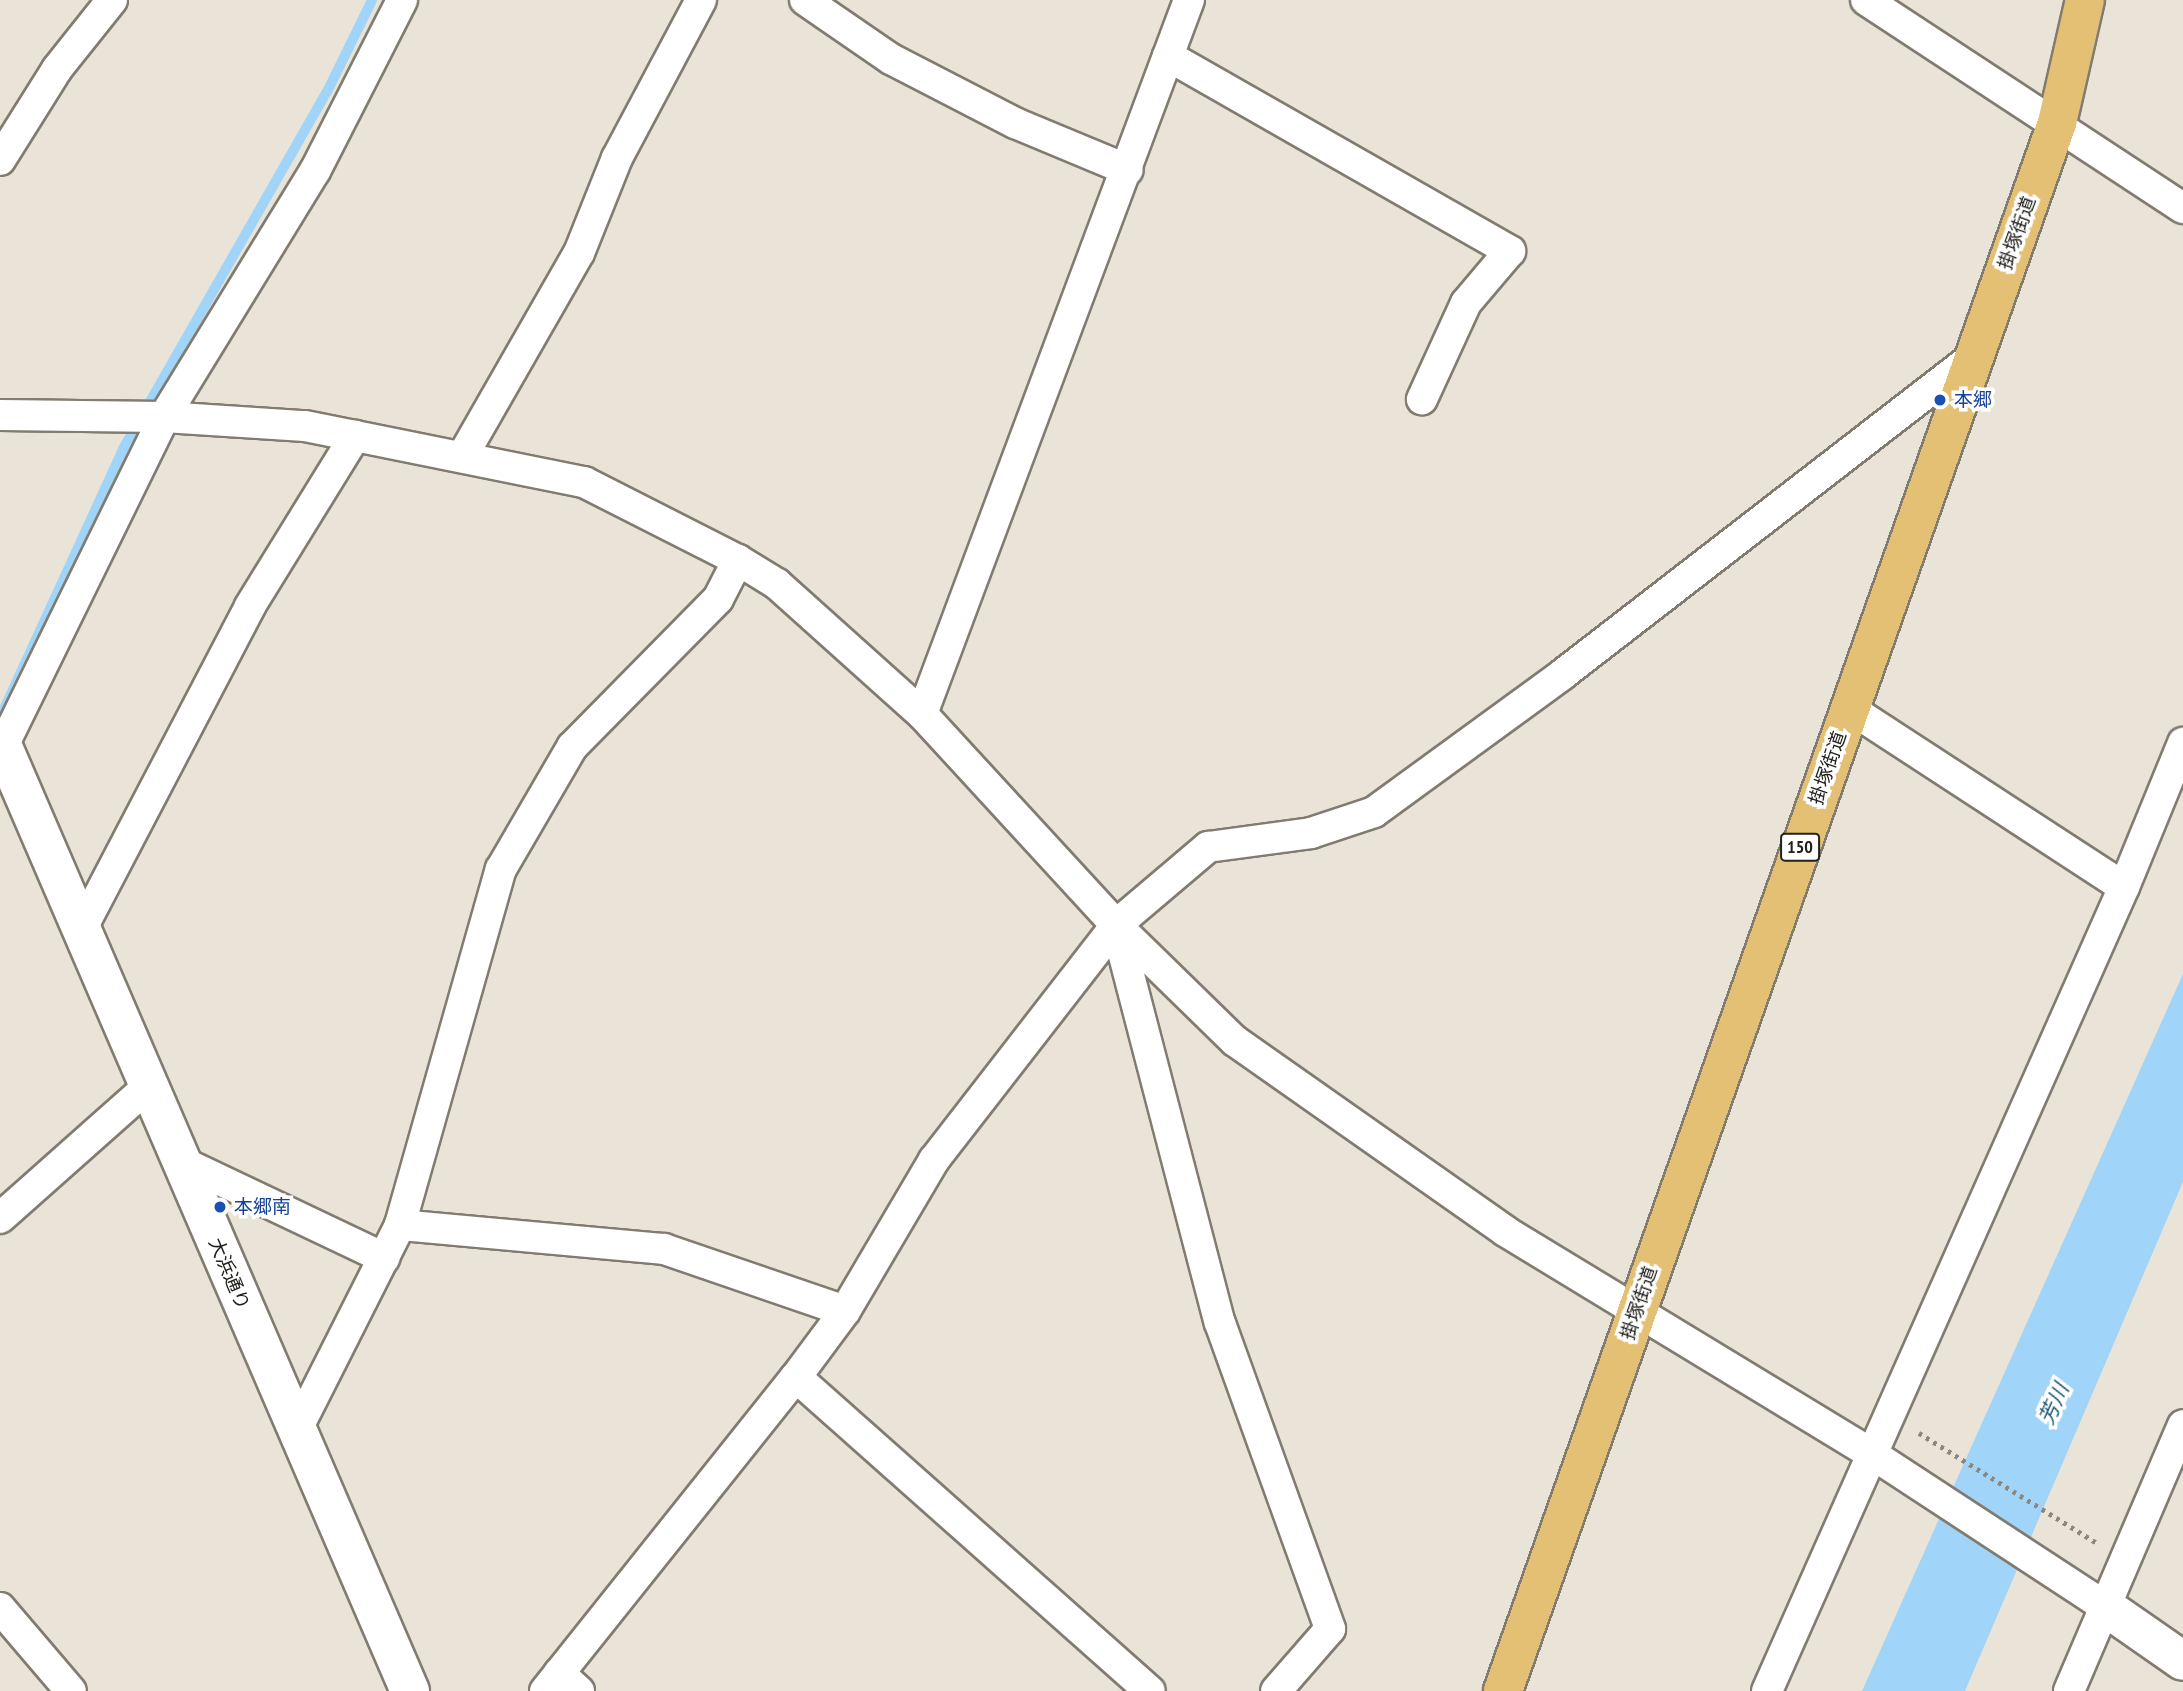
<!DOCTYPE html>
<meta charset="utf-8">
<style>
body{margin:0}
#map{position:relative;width:2183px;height:1691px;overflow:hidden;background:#eae4d8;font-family:"PT Sans Narrow","Noto Sans JP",sans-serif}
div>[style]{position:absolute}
.water>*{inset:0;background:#a0d5f9}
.stream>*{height:10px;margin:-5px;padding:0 5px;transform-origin:5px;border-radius:5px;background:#a0d5f9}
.path>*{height:4.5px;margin-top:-2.25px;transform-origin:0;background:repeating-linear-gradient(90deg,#8c887f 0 3.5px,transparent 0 8.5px)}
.roads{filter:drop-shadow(2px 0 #817b70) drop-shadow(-2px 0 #817b70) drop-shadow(0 2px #817b70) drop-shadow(0 -2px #817b70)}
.street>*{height:30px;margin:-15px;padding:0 15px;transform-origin:15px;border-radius:15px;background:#fff}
.secondary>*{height:38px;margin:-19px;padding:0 19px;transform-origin:19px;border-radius:19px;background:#fff}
.highway>*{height:38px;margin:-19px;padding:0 19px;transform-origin:19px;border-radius:19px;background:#e4c074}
.dots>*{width:19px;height:19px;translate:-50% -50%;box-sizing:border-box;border:4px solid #fff;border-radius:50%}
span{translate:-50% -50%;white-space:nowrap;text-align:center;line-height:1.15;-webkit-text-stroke:7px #fff;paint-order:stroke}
.shield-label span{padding:2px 5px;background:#fff;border:2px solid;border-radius:5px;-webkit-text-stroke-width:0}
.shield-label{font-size:18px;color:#22201b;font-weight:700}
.street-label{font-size:19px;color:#22201b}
.transit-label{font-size:19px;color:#164399}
.left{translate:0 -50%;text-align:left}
.water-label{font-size:21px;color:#175578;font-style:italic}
</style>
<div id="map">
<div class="water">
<i style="clip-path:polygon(2183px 974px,2183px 1182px,1965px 1691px,1862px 1691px)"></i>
</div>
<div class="stream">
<i style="left:0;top:718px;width:296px;rotate:-65.4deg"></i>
<i style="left:123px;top:449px;width:411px;rotate:-60.3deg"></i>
<i style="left:327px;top:92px;width:102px;rotate:-63.9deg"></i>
</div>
<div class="path">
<i style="left:1919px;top:1433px;width:209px;rotate:31.7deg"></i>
</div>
<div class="roads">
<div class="street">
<i style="left:805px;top:0;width:104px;rotate:34.5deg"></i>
<i style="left:891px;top:59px;width:140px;rotate:27.3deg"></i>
<i style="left:1015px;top:123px;width:122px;rotate:22.6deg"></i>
<i style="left:1866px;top:0;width:379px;rotate:33.3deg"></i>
<i style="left:1168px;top:56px;width:394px;rotate:29.7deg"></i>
<i style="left:1510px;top:251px;width:68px;rotate:130.2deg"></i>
<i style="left:1466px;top:303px;width:106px;rotate:114.6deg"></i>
<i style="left:0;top:160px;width:107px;rotate:-57.9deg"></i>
<i style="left:57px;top:69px;width:88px;rotate:-51.4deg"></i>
<i style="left:0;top:415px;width:164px;rotate:0.7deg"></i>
<i style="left:164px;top:417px;width:141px;rotate:3.7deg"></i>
<i style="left:305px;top:426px;width:51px;rotate:11.3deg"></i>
<i style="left:355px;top:436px;width:234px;rotate:11.4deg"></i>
<i style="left:584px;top:482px;width:173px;rotate:26.9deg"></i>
<i style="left:738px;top:560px;width:46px;rotate:31.6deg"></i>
<i style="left:777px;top:584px;width:195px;rotate:41.9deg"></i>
<i style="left:922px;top:714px;width:287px;rotate:47.4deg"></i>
<i style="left:1116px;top:925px;width:166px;rotate:44.3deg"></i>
<i style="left:1235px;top:1041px;width:330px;rotate:35.1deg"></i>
<i style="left:1505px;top:1231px;width:429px;rotate:31.3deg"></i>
<i style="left:1872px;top:1454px;width:277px;rotate:33.2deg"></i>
<i style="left:462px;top:457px;width:235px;rotate:-60.2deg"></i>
<i style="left:579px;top:253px;width:102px;rotate:-68.2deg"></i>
<i style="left:617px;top:158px;width:179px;rotate:-62deg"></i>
<i style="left:1849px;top:708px;width:328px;rotate:33.1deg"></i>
<i style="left:922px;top:714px;width:762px;rotate:-69.5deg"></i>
<i style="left:3px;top:746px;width:366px;rotate:-63.9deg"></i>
<i style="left:164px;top:417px;width:289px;rotate:-58.5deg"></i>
<i style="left:315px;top:171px;width:192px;rotate:-63deg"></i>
<i style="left:1116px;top:925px;width:411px;rotate:75.4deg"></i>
<i style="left:1220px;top:1323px;width:325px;rotate:70.2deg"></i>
<i style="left:1330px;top:1629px;width:82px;rotate:131.1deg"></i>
<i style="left:82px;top:928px;width:363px;rotate:-62.4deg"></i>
<i style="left:250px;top:606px;width:200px;rotate:-58.3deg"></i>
<i style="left:182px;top:1162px;width:224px;rotate:25.4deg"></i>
<i style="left:0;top:1218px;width:200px;rotate:-41.6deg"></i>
<i style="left:400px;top:1225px;width:265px;rotate:5.2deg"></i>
<i style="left:664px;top:1249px;width:191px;rotate:18.9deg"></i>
<i style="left:796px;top:1377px;width:473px;rotate:41.6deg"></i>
<i style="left:296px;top:1431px;width:231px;rotate:-63.2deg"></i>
<i style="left:400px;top:1225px;width:370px;rotate:-74.2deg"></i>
<i style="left:501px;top:869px;width:141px;rotate:-59.8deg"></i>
<i style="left:572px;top:747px;width:208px;rotate:-45.4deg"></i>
<i style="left:718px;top:599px;width:44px;rotate:-62.9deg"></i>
<i style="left:0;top:1608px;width:109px;rotate:49.5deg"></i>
<i style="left:559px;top:1673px;width:27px;rotate:42deg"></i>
<i style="left:545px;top:1691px;width:402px;rotate:-51.4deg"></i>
<i style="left:796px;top:1377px;width:82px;rotate:-53.4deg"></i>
<i style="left:845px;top:1311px;width:175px;rotate:-59.5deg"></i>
<i style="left:934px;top:1160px;width:297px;rotate:-52.2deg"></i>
<i style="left:1116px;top:925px;width:121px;rotate:-40.3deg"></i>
<i style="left:1208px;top:847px;width:104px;rotate:-7.7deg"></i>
<i style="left:1311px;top:833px;width:66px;rotate:-18.4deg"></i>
<i style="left:1374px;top:812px;width:234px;rotate:-36.1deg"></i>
<i style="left:1563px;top:674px;width:518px;rotate:-37.71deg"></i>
<i style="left:1767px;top:1691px;width:880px;rotate:-66.06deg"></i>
<i style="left:2124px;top:887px;width:156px;rotate:-67.7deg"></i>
<i style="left:2069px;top:1691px;width:289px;rotate:-66.8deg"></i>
</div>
<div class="secondary">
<i style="left:0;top:740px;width:1036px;rotate:66.68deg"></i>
<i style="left:2104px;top:1606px;width:96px;rotate:34.8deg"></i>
</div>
<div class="highway">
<i style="left:1503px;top:1691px;width:1663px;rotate:-70.54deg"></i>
<i style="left:2057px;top:123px;width:126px;rotate:-77.2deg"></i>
</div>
</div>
<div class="dots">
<i style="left:1940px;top:400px;background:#1a4fb4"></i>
<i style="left:220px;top:1207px;background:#1a4fb4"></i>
</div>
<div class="shield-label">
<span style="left:1800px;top:847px">150</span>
</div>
<div class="street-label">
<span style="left:2017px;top:233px;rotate:-70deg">掛塚街道</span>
<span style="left:1828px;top:768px;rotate:-71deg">掛塚街道</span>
<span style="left:229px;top:1274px;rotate:67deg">大浜通り</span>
<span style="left:1639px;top:1303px;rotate:-71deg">掛塚街道</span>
</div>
<div class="transit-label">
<span class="left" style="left:1954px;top:400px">本郷</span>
<span class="left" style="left:234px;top:1207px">本郷南</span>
</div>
<div class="water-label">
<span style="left:2054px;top:1404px;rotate:-66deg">芳川</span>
</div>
</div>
